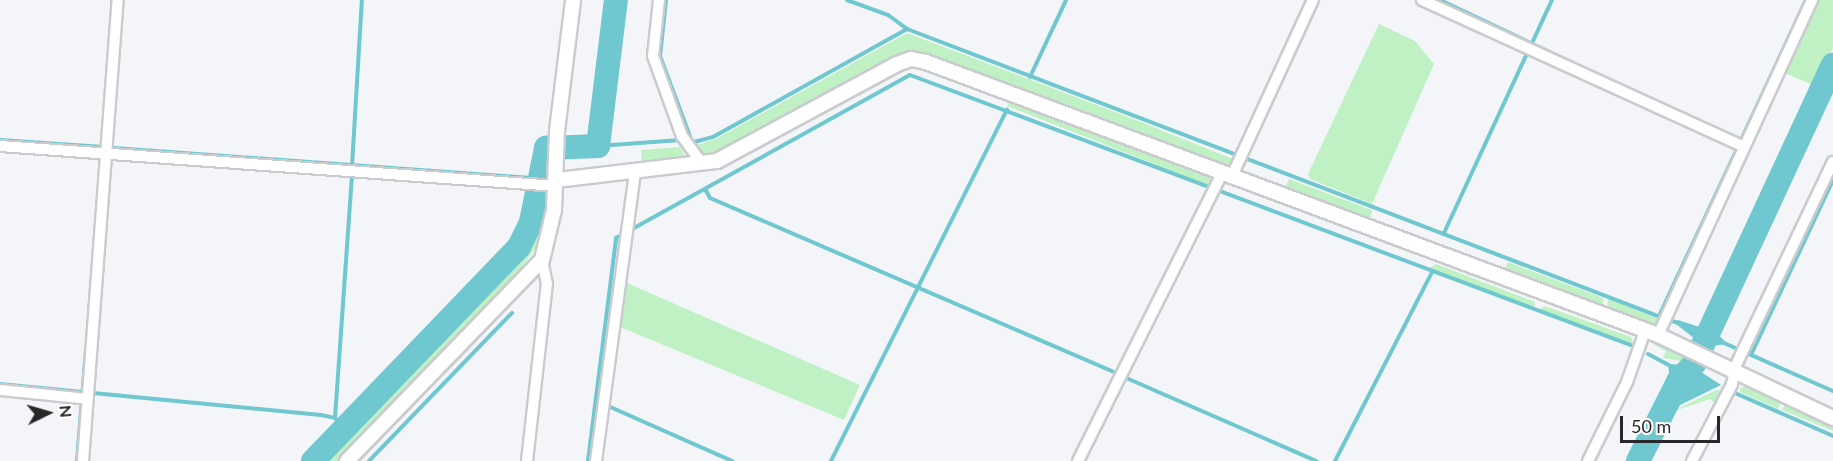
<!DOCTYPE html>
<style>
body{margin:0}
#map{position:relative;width:1833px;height:461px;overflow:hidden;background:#f4f5f8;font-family:Lato,sans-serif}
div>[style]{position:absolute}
.green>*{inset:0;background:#c0f1c5}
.water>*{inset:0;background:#6fc7cf}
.stream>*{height:4px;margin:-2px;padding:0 2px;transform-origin:2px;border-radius:2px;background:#6fc7cf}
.river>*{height:24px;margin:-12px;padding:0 12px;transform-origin:12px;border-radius:12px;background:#6fc7cf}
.roads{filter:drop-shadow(2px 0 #cacbce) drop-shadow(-2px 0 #cacbce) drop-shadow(0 2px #cacbce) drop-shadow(0 -2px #cacbce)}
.minor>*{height:10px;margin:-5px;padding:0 5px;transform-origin:5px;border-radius:5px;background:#fff}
.tertiary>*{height:14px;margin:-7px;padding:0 7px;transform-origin:7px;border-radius:7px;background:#fff}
span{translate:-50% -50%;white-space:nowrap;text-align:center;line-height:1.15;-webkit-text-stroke:4.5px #fff;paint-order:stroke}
.north{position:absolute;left:18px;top:383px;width:60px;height:60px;-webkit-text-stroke:4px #fff;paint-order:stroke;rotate:85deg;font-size:16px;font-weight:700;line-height:24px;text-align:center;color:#282829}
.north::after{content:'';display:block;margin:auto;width:21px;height:27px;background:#282829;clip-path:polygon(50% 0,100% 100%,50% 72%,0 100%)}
.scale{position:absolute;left:1620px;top:416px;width:100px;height:27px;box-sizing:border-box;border:3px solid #282829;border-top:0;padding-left:8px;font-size:18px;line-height:21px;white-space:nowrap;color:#282829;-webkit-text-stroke:4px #fff;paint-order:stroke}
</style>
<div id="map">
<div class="green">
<i style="clip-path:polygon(1817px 0,1833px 0,1833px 48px,1815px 86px,1782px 72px)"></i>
<i style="clip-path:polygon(1379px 24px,1415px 41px,1434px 64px,1372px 204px,1310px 179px,1308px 174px)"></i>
<i style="clip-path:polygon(907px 33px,1131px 118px,1233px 159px,1226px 168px,910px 51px,721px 153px,703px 157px,694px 146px,716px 139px)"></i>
<i style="clip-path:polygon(1011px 100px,1208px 176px,1213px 182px,1210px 186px,1007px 106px)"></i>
<i style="clip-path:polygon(680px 147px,686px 158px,642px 162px,641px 150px)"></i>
<i style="clip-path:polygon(1289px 179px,1372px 210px,1370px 221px,1284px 191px)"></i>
<i style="clip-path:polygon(543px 190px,548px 194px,537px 246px,507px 287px,338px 461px,321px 461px,517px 258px,533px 229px)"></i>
<i style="clip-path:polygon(1508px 262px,1603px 298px,1603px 307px,1600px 309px,1503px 273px)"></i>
<i style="clip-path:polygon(1436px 264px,1535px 302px,1534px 309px,1430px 268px)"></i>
<i style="clip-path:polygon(627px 283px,860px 385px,844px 420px,620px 327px)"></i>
<i style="clip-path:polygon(1608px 299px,1660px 319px,1657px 325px,1655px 328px,1607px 309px)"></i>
<i style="clip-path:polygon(1545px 306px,1631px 337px,1633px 344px,1539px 310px)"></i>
<i style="clip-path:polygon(1656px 342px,1688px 357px,1686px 362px,1663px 358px,1666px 351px,1653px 344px)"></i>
<i style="clip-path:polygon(1748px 386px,1781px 402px,1778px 409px,1740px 392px,1740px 388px)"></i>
<i style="clip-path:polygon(1716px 390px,1723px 390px,1716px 404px,1710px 399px,1671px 412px)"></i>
<i style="clip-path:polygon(1785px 404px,1833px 426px,1833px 431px,1782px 410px)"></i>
</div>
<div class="water">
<i style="clip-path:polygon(1678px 320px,1715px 332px,1728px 344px,1710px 346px,1698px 370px,1721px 385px,1668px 411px,1659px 407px,1670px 381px,1668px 364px,1687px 365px,1695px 339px,1676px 324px)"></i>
</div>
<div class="stream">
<i style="left:666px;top:0;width:56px;rotate:96.1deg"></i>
<i style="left:660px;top:56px;width:89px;rotate:69.5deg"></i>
<i style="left:847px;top:0;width:44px;rotate:20.1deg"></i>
<i style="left:888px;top:15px;width:24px;rotate:36deg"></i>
<i style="left:1440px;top:0;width:158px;rotate:25.4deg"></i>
<i style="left:1532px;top:43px;width:47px;rotate:-65.1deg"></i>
<i style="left:1030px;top:77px;width:85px;rotate:-64.9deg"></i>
<i style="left:0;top:140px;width:104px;rotate:3.9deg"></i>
<i style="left:688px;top:140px;width:6px;rotate:18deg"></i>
<i style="left:694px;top:142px;width:20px;rotate:-15deg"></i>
<i style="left:713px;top:137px;width:222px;rotate:-29.1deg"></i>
<i style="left:907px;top:29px;width:807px;rotate:20.91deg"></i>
<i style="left:1741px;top:140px;width:154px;rotate:-65.1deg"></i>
<i style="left:598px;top:146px;width:83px;rotate:-4.1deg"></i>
<i style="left:114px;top:148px;width:429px;rotate:4.1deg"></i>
<i style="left:1236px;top:155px;width:170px;rotate:-65.4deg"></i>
<i style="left:352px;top:166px;width:166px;rotate:-86.6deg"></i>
<i style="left:705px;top:189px;width:10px;rotate:61deg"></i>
<i style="left:710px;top:198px;width:443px;rotate:23.3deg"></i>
<i style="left:1444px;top:233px;width:198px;rotate:-65.2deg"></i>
<i style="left:1659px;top:316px;width:184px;rotate:-65deg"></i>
<i style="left:1669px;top:320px;width:13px;rotate:18deg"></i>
<i style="left:1724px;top:343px;width:119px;rotate:23.8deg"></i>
<i style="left:1648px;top:354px;width:26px;rotate:28deg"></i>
<i style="left:1751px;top:355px;width:193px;rotate:-64.9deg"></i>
<i style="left:1124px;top:377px;width:210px;rotate:23.6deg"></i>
<i style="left:0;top:384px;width:83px;rotate:5.5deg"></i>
<i style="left:93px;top:393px;width:229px;rotate:5.5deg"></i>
<i style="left:321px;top:415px;width:14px;rotate:12deg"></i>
<i style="left:335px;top:418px;width:15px;rotate:48deg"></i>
<i style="left:1735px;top:393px;width:107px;rotate:23.7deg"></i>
<i style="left:608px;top:406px;width:136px;rotate:23.9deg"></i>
<i style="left:335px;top:418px;width:246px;rotate:-86deg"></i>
<i style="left:77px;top:461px;width:113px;rotate:-85.4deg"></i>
<i style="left:369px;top:461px;width:206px;rotate:-46deg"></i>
<i style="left:588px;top:461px;width:225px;rotate:-82.8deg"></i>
<i style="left:616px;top:238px;width:336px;rotate:-29deg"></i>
<i style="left:910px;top:75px;width:772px;rotate:20.55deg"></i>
<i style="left:831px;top:461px;width:393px;rotate:-63.4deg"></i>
<i style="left:1335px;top:461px;width:212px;rotate:-62.8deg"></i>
</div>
<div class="river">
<i style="left:313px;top:461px;width:297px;rotate:-46.1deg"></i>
<i style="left:519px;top:247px;width:28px;rotate:-64deg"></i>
<i style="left:531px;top:222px;width:76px;rotate:-78.5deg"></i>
<i style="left:546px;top:148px;width:52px;rotate:-2.2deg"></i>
<i style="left:598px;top:146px;width:147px;rotate:-83deg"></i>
<i style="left:1638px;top:461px;width:91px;rotate:-63.2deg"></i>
<i style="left:1679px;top:380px;width:22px;rotate:-47deg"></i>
<i style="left:1694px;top:364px;width:330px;rotate:-65.1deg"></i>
</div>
<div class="roads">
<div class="minor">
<i style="left:659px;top:0;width:56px;rotate:96.1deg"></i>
<i style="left:653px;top:56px;width:85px;rotate:70.1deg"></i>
<i style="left:682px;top:136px;width:34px;rotate:54deg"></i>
<i style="left:1422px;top:0;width:353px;rotate:24.5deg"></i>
<i style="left:0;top:146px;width:557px;rotate:4.11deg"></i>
<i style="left:1231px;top:178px;width:196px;rotate:-65.3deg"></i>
<i style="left:1658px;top:335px;width:369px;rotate:-65.3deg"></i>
<i style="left:0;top:390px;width:88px;rotate:5.8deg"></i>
<i style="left:83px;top:461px;width:462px;rotate:-85.7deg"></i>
<i style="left:527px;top:461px;width:178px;rotate:-83.6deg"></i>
<i style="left:547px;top:284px;width:25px;rotate:-102deg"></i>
<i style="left:596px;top:461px;width:292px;rotate:-82.3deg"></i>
<i style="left:1078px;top:461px;width:321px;rotate:-63.4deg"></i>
<i style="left:1588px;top:461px;width:88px;rotate:-63.7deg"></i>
<i style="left:1627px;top:382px;width:54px;rotate:-70.6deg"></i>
<i style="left:1692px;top:461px;width:87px;rotate:-62.5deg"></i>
<i style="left:1732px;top:384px;width:19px;rotate:-78deg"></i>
<i style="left:1736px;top:365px;width:225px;rotate:-64.5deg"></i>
</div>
<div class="tertiary">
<i style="left:557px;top:180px;width:161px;rotate:-6.8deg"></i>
<i style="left:717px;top:161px;width:204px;rotate:-28.3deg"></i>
<i style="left:897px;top:64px;width:15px;rotate:-20deg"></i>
<i style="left:911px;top:59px;width:15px;rotate:11deg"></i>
<i style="left:926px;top:62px;width:781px;rotate:20.45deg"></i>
<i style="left:1658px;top:335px;width:194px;rotate:25.4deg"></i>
<i style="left:347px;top:461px;width:280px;rotate:-45.9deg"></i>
<i style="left:542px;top:260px;width:51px;rotate:-76.5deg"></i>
<i style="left:554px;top:210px;width:79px;rotate:-87.8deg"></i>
<i style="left:557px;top:131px;width:132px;rotate:-83deg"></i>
</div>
</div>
<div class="north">N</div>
<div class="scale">50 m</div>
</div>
